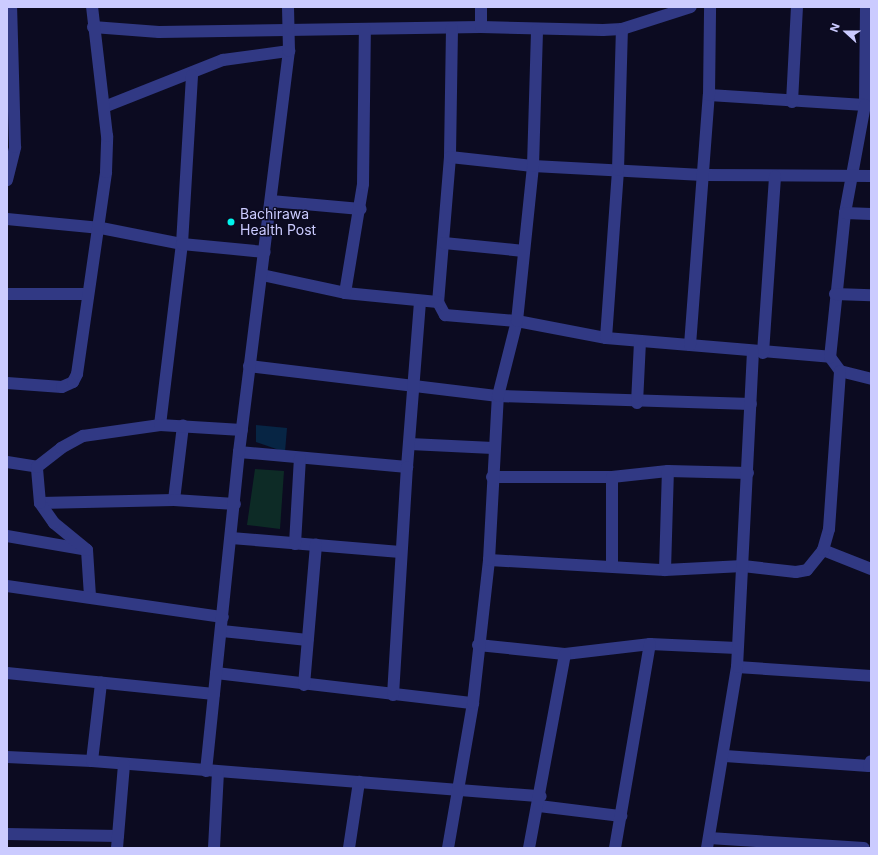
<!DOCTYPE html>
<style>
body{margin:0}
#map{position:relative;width:878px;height:855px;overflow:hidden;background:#0c0b21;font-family:Inter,sans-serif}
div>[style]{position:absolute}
.green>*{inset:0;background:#0d2b26}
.water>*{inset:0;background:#072544}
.street>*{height:12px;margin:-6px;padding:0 6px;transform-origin:6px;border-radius:6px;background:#313984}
.dots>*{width:11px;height:11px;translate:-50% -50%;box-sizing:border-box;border:2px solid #0c0b21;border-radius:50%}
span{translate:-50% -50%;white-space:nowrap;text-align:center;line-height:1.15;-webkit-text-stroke:3px #0c0b21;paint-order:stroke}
.poi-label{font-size:14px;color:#cbcbff}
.left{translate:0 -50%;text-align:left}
.frame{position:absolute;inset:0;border:8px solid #cbcbff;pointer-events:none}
.north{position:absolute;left:826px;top:12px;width:40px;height:40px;-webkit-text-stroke:3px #0c0b21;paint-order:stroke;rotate:291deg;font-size:11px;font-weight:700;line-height:16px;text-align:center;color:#cbcbff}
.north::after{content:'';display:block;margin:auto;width:14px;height:18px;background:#cbcbff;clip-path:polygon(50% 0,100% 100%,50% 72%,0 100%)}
</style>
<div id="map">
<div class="green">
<i style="clip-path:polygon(255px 469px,284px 471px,280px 529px,247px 525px)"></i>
</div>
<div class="water">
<i style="clip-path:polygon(256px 425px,287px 428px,285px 452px,256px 442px)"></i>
</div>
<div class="street">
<i style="left:866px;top:7px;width:98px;rotate:90.6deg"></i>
<i style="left:865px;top:105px;width:6px"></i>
<i style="left:93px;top:27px;width:66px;rotate:4.3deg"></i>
<i style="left:159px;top:32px;width:322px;rotate:-0.9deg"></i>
<i style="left:481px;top:27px;width:122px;rotate:1.4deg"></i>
<i style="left:603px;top:30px;width:19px;rotate:-3deg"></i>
<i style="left:622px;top:29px;width:72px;rotate:-17.7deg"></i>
<i style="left:481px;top:27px;width:20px;rotate:-90deg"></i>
<i style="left:452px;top:28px;width:129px;rotate:90.9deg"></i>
<i style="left:450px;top:157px;width:145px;rotate:94.7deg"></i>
<i style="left:438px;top:302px;width:15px;rotate:62deg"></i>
<i style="left:445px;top:315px;width:72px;rotate:4.8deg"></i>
<i style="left:517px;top:321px;width:91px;rotate:10.8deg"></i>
<i style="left:606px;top:338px;width:225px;rotate:4.8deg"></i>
<i style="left:830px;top:357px;width:17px;rotate:54deg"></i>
<i style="left:840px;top:371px;width:32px;rotate:14deg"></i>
<i style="left:709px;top:95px;width:156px;rotate:3.7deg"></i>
<i style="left:865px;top:105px;width:110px;rotate:100.5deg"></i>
<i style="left:845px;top:213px;width:145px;rotate:95.9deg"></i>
<i style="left:792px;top:102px;width:95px;rotate:-87deg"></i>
<i style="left:104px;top:107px;width:128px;rotate:-21.6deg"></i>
<i style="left:223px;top:60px;width:67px;rotate:-7.8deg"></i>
<i style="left:450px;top:157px;width:83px;rotate:6.2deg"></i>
<i style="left:533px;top:166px;width:170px;rotate:3deg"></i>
<i style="left:703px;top:175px;width:168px;rotate:0.3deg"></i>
<i style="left:7px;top:180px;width:34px;rotate:-76deg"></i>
<i style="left:15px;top:147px;width:140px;rotate:-91.6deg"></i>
<i style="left:271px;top:201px;width:90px;rotate:5.1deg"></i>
<i style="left:845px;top:213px;width:26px;rotate:2deg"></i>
<i style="left:7px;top:219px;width:94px;rotate:5.5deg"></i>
<i style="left:101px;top:228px;width:83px;rotate:11.2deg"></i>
<i style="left:182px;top:244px;width:169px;rotate:-86.6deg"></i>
<i style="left:444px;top:243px;width:80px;rotate:5.7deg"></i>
<i style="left:262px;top:275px;width:85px;rotate:12.2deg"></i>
<i style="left:345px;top:293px;width:93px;rotate:5.5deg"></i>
<i style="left:345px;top:293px;width:110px;rotate:-80.6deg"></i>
<i style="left:363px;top:184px;width:155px;rotate:-89.3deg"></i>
<i style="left:7px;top:294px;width:80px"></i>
<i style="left:835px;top:294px;width:36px;rotate:2deg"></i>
<i style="left:606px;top:338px;width:168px;rotate:-85.9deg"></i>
<i style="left:618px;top:170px;width:141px;rotate:-88.4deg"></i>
<i style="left:690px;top:345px;width:251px;rotate:-85.7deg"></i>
<i style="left:709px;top:95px;width:88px;rotate:-89.3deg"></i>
<i style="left:763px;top:353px;width:177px;rotate:-86.1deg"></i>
<i style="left:249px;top:366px;width:251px;rotate:6.9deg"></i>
<i style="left:498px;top:396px;width:253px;rotate:1.8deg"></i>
<i style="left:7px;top:383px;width:55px;rotate:4.2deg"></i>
<i style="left:62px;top:387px;width:12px;rotate:-24deg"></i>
<i style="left:73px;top:382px;width:9px;rotate:-63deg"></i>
<i style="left:77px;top:374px;width:204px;rotate:-81.8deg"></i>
<i style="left:106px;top:172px;width:36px;rotate:-88deg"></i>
<i style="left:107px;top:136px;width:130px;rotate:-96.6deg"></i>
<i style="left:637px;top:403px;width:62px;rotate:-87.2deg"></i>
<i style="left:160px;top:425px;width:182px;rotate:-83.1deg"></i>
<i style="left:182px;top:244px;width:83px;rotate:5.5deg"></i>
<i style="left:410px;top:444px;width:83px;rotate:2.8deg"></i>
<i style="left:239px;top:452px;width:169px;rotate:5.1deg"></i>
<i style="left:407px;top:467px;width:166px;rotate:-85.5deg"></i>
<i style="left:7px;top:462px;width:30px;rotate:9deg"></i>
<i style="left:492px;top:477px;width:120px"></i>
<i style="left:612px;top:477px;width:56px;rotate:-6.1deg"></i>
<i style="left:668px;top:471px;width:80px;rotate:1.4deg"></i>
<i style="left:174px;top:500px;width:75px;rotate:-83.1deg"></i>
<i style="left:40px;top:503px;width:134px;rotate:-1.3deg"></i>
<i style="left:174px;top:500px;width:61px;rotate:3.8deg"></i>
<i style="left:7px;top:536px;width:81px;rotate:9.9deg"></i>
<i style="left:87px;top:550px;width:46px;rotate:86.3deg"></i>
<i style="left:231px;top:538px;width:170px;rotate:4.7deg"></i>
<i style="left:295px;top:544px;width:86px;rotate:-86.7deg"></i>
<i style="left:87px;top:550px;width:43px;rotate:-140.7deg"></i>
<i style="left:54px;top:523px;width:24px;rotate:-125deg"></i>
<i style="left:40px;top:503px;width:36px;rotate:-95deg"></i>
<i style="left:37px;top:467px;width:31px;rotate:-38deg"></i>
<i style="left:61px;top:448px;width:25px;rotate:-29deg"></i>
<i style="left:83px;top:436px;width:78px;rotate:-8.1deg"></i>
<i style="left:160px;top:425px;width:82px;rotate:3.5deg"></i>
<i style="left:823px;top:550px;width:52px;rotate:21.6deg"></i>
<i style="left:489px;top:560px;width:176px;rotate:3.3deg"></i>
<i style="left:665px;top:570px;width:78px;rotate:-2.9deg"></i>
<i style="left:743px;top:566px;width:53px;rotate:6.5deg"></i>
<i style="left:796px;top:572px;width:11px;rotate:-10deg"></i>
<i style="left:807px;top:570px;width:26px;rotate:-51deg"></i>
<i style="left:823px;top:550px;width:22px;rotate:-74deg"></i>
<i style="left:829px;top:529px;width:158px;rotate:-86deg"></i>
<i style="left:612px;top:566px;width:89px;rotate:-90deg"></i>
<i style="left:665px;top:570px;width:99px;rotate:-88.3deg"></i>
<i style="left:7px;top:586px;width:218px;rotate:8.2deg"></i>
<i style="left:222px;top:631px;width:86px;rotate:6deg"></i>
<i style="left:478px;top:645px;width:87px;rotate:5.9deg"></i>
<i style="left:565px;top:654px;width:86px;rotate:-6.7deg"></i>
<i style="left:650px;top:644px;width:87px;rotate:2.6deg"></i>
<i style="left:737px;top:667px;width:134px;rotate:3.8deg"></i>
<i style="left:7px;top:673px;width:208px;rotate:5.8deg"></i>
<i style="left:216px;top:673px;width:259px;rotate:6.7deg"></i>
<i style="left:304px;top:685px;width:141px;rotate:-85.1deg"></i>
<i style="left:393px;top:695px;width:228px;rotate:-86.5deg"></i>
<i style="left:725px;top:756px;width:144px;rotate:4deg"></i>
<i style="left:869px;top:766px;width:5px;rotate:-68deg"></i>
<i style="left:7px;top:757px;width:85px;rotate:2.7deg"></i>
<i style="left:92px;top:761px;width:450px;rotate:4.5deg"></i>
<i style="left:92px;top:761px;width:79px;rotate:-83.4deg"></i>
<i style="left:206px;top:771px;width:321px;rotate:-84.1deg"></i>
<i style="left:239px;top:452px;width:404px;rotate:-82.9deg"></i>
<i style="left:289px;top:51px;width:44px;rotate:-91.3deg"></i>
<i style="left:539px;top:806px;width:83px;rotate:7deg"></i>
<i style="left:7px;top:834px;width:111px;rotate:1deg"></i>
<i style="left:709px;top:838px;width:155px;rotate:3.7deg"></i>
<i style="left:117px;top:848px;width:84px;rotate:-85.2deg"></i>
<i style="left:214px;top:848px;width:76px;rotate:-87deg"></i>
<i style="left:349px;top:848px;width:67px;rotate:-81.4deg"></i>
<i style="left:448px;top:848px;width:147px;rotate:-80.2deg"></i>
<i style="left:473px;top:703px;width:144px;rotate:-83.6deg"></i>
<i style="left:489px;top:560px;width:164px;rotate:-86.9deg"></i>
<i style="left:498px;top:396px;width:77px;rotate:-75.8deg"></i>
<i style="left:517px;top:321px;width:156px;rotate:-84.1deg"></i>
<i style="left:533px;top:166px;width:136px;rotate:-88.3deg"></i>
<i style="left:529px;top:848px;width:197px;rotate:-79.5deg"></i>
<i style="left:615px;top:848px;width:207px;rotate:-80.3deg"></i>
<i style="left:707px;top:848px;width:183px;rotate:-80.6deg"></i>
<i style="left:737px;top:667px;width:316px;rotate:-87.1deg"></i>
</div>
<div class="dots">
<i style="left:231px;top:222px;background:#00f6ee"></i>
</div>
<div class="poi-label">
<span class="left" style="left:240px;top:222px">Bachirawa<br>Health Post</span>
</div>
<div class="frame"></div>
<div class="north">N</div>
</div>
